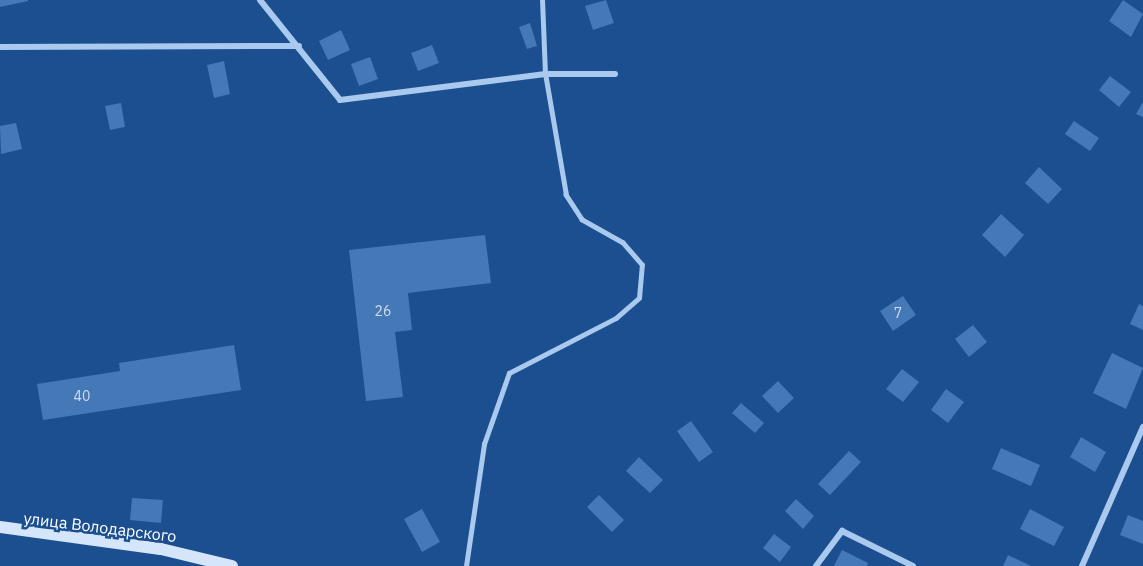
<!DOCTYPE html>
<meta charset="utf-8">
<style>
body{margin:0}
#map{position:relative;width:1143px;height:566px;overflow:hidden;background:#1b4f8f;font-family:"IBM Plex Sans",sans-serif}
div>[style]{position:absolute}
.building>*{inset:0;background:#4478b7}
.lane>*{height:4.5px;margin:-2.25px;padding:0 2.25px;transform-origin:2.25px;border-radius:2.25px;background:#a9c9ee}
.street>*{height:6px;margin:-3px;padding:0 3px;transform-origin:3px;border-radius:3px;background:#a9c9ee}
.secondary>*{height:12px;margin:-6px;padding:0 6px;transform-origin:6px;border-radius:6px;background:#d6e6fa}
span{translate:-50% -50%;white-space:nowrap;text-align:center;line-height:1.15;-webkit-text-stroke:5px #1b4f8f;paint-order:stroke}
.number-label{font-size:14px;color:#d0dded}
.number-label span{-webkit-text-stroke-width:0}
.street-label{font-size:16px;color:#fff}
</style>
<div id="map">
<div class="building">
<i style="clip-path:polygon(0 0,28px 0,28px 1px,0 7px)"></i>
<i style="clip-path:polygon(606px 0,614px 23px,593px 30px,585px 6px)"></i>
<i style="clip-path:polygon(1123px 0,1143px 14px,1131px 37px,1109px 21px)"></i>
<i style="clip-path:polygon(530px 23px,537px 46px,527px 49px,519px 27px)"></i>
<i style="clip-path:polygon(341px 30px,350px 50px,328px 60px,319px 41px)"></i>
<i style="clip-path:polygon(432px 45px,439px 63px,418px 71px,411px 53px)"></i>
<i style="clip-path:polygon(370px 57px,378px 79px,359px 86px,351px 64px)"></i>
<i style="clip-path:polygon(224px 61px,230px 94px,214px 98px,207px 65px)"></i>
<i style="clip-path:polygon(1110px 76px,1131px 92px,1119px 107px,1099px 90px)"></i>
<i style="clip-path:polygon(1143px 102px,1143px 117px,1136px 114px)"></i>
<i style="clip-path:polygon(121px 103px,125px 127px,110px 130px,105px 106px)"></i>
<i style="clip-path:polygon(1074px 121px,1099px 138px,1090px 151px,1065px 134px)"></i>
<i style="clip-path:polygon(16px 123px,22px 149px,1px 154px,0 126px)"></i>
<i style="clip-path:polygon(1039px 167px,1062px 189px,1048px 204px,1025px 183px)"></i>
<i style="clip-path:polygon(1001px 214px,1024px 235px,1005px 257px,982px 235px)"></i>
<i style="clip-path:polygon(485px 235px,491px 283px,408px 293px,412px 330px,395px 332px,403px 397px,366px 401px,349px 250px)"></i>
<i style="clip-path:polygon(903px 296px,916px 315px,893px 331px,880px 311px)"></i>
<i style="clip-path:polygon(1139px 304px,1143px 306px,1143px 330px,1130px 324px)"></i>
<i style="clip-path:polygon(973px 325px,987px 342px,969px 357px,955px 339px)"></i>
<i style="clip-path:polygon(234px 345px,241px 390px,43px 420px,37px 384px,120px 371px,119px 363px)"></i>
<i style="clip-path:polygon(1112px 353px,1143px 368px,1126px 409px,1093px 393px)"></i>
<i style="clip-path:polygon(902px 369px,919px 382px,903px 402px,886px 389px)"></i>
<i style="clip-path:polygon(778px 381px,794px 398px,778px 413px,762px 396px)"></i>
<i style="clip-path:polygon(946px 389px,964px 402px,948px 423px,931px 410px)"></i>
<i style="clip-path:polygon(741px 403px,764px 423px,755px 433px,732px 413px)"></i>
<i style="clip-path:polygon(691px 421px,713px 452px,699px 462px,677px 431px)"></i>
<i style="clip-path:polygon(1081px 437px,1106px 452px,1095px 472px,1070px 457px)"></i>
<i style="clip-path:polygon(1001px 448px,1040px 465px,1031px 486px,992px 469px)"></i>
<i style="clip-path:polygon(849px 451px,861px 462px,830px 495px,818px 484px)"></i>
<i style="clip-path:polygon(639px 457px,663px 480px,650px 493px,626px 471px)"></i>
<i style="clip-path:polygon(599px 495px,624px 520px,612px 532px,587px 507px)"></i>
<i style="clip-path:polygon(132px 498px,163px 500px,161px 523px,130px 520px)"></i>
<i style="clip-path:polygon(796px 499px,814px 516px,803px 529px,785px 511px)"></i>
<i style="clip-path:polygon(422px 509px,440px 542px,422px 552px,404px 519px)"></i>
<i style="clip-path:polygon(1030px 509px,1064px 527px,1054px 546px,1020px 529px)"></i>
<i style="clip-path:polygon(1128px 515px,1143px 521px,1143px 544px,1120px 535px)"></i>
<i style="clip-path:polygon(774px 534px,791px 547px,780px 562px,763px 548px)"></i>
<i style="clip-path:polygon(842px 550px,868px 563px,867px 566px,834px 566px)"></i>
<i style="clip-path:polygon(1008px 555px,1031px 566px,1003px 566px)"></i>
</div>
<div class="lane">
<i style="left:466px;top:566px;width:123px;rotate:-81.6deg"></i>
<i style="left:484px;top:444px;width:75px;rotate:-70.6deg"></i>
<i style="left:509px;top:373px;width:120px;rotate:-27.2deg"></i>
<i style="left:616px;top:318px;width:30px;rotate:-41deg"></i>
<i style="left:639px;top:298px;width:33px;rotate:-85deg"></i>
<i style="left:642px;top:265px;width:29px;rotate:-131deg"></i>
<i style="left:623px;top:243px;width:47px;rotate:-150.7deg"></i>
<i style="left:582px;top:220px;width:30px;rotate:-123deg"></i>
<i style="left:566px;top:195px;width:123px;rotate:-99.8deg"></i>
<i style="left:545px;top:74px;width:74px;rotate:-92.3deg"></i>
</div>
<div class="street">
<i style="left:260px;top:0;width:128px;rotate:51.3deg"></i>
<i style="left:340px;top:100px;width:207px;rotate:-7.2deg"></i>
<i style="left:545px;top:74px;width:70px"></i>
<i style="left:0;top:47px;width:299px;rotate:-0.2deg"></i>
<i style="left:816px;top:566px;width:44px;rotate:-53.4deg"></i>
<i style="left:842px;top:531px;width:79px;rotate:26.2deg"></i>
<i style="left:1082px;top:566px;width:152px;rotate:-66.3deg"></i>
</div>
<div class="secondary">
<i style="left:0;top:527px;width:162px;rotate:7.8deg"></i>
<i style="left:161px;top:549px;width:73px;rotate:13.5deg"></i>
</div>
<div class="number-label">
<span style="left:383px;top:311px">26</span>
<span style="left:898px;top:313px">7</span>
<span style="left:82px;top:396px">40</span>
</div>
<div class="street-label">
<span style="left:100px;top:527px;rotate:7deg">улица Володарского</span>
</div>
</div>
